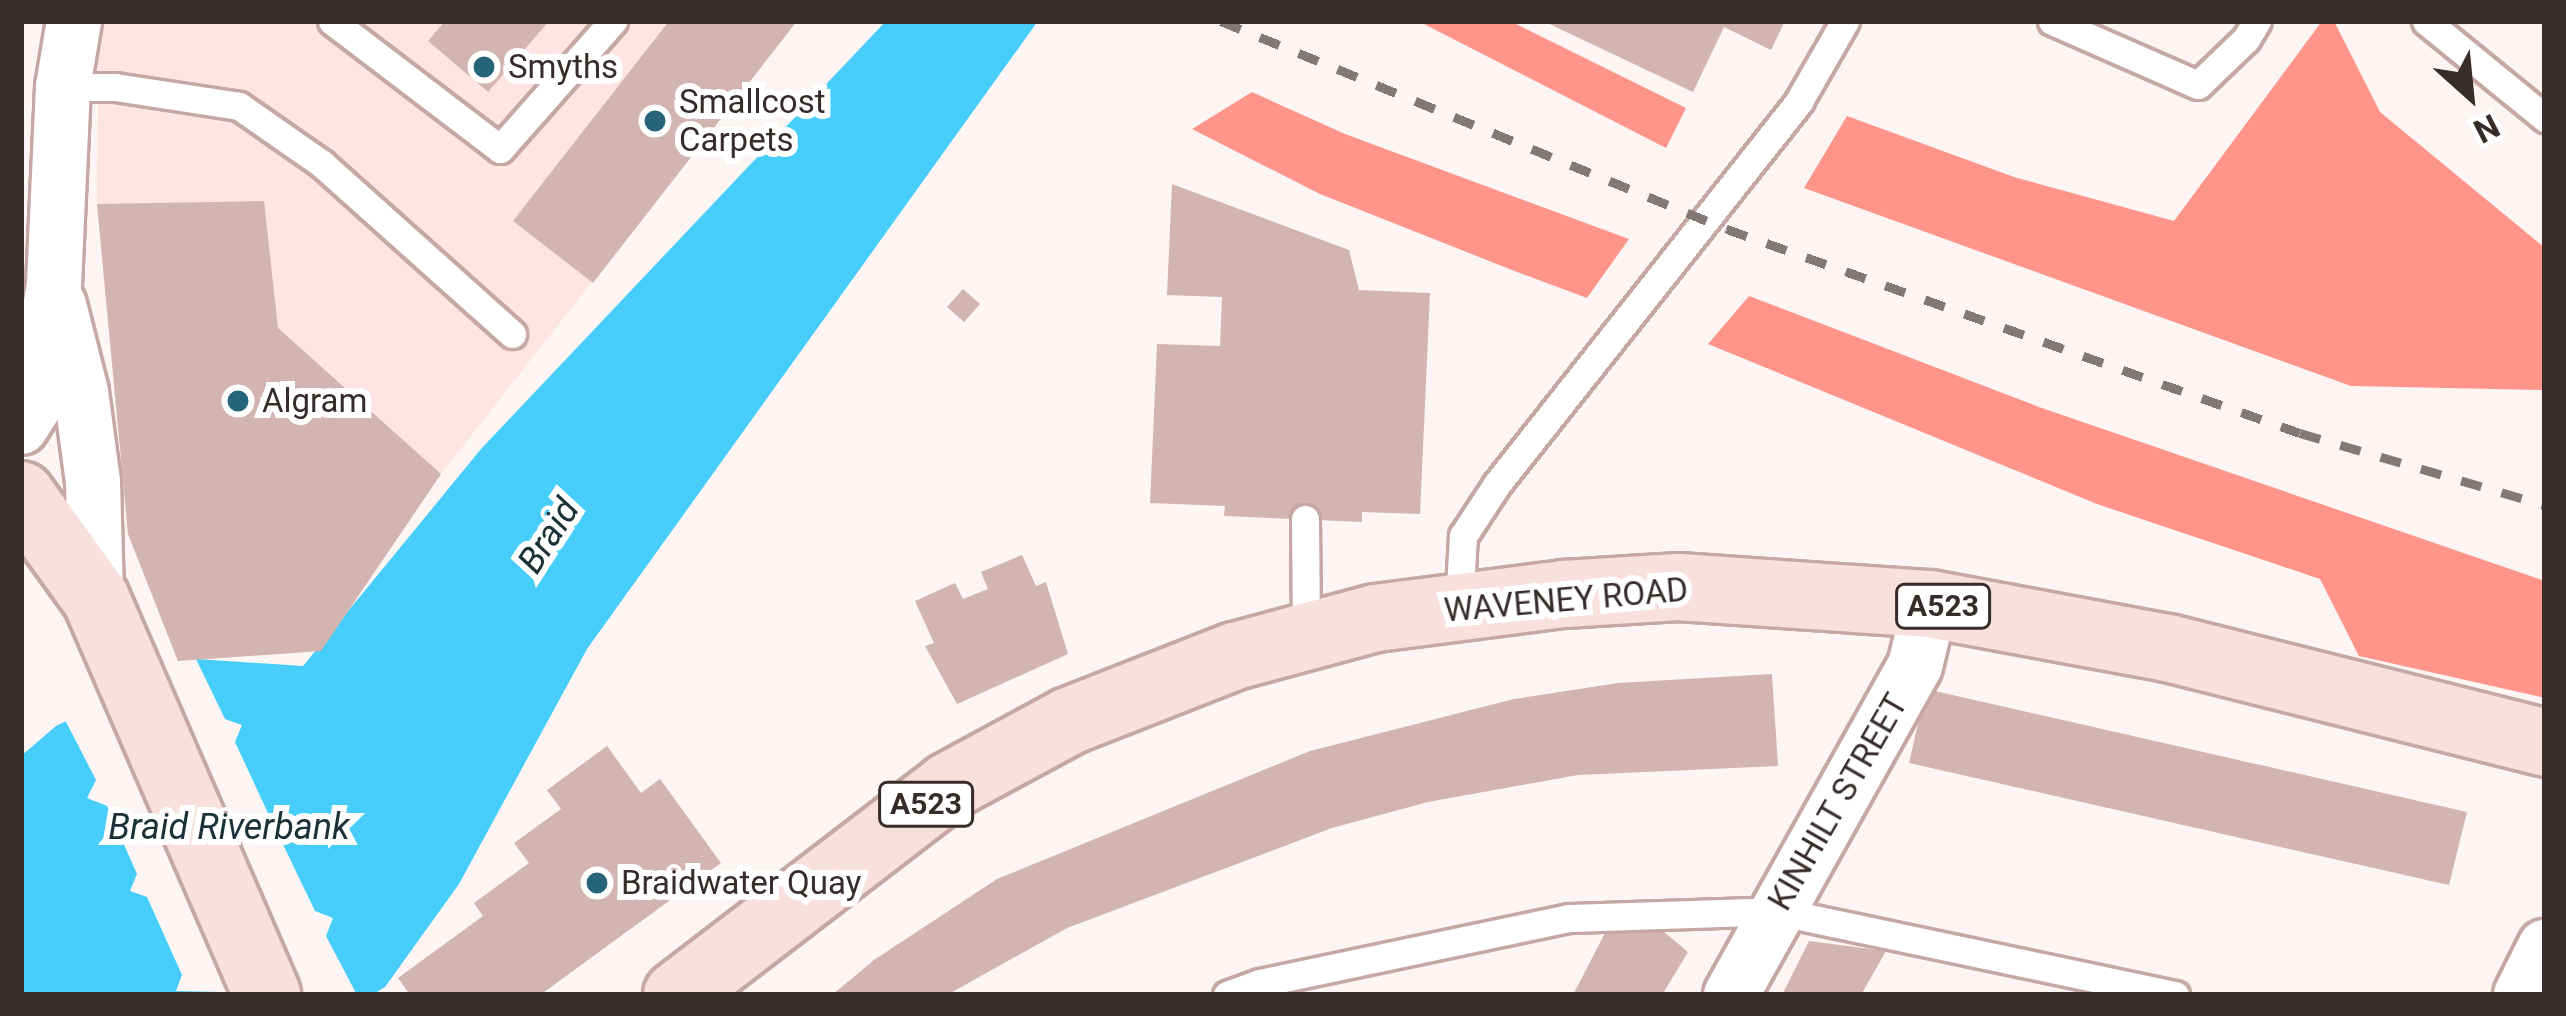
<!DOCTYPE html>
<style>
body{margin:0}
#map{position:relative;width:2566px;height:1016px;overflow:hidden;background:#fcf5f4;font-family:Roboto,sans-serif}
div>[style]{position:absolute}
.built>*{inset:0;background:#fee5e3}
.forest>*{inset:0;background:#ff948b}
.water>*{inset:0;background:#46cdfa}
.pier>*{inset:0;background:#fcf5f4}
.building>*{inset:0;background:#d2b4b0}
.roads{filter:drop-shadow(3px 0 #c5a8a4) drop-shadow(-3px 0 #c5a8a4) drop-shadow(0 3px #c5a8a4) drop-shadow(0 -3px #c5a8a4)}
.service>*{height:27px;margin:-13.5px;padding:0 13.5px;transform-origin:13.5px;border-radius:13.5px;background:#fff}
.minor>*{height:54px;margin:-27px;padding:0 27px;transform-origin:27px;border-radius:27px;background:#fff}
.primary>*{height:66px;margin:-33px;padding:0 33px;transform-origin:33px;border-radius:33px;background:#f8e0dd}
.rail>*{height:9px;margin-top:-4.5px;transform-origin:0;background:repeating-linear-gradient(90deg,#837877 0 21px,transparent 0 42px)}
.dots>*{width:33px;height:33px;translate:-50% -50%;box-sizing:border-box;border:6px solid #fff;border-radius:50%}
span{translate:-50% -50%;white-space:nowrap;text-align:center;line-height:1.15;-webkit-text-stroke:12px #fff;paint-order:stroke}
.shield-label span{padding:3px 9px;background:#fff;border:3px solid;border-radius:9px;-webkit-text-stroke-width:0}
.shield-label{font-size:30px;color:#382c2b;font-weight:700}
.poi-label{font-size:33px;color:#382c2b}
.left{translate:0 -50%;text-align:left}
.street-label{font-size:33px;color:#382c2b}
.water-label{font-size:36px;color:#1b313a;font-style:italic}
.frame{position:absolute;inset:0;border:24px solid #382c2b;pointer-events:none}
.north{position:absolute;left:2410px;top:36px;width:120px;height:120px;-webkit-text-stroke:9px #fff;paint-order:stroke;rotate:153deg;font-size:33px;font-weight:700;line-height:48px;text-align:center;color:#382c2b}
.north::after{content:'';display:block;margin:auto;width:42px;height:54px;background:#382c2b;clip-path:polygon(50% 0,100% 100%,50% 72%,0 100%)}
</style>
<div id="map">
<div class="built">
<i style="clip-path:polygon(105px 21px,797px 21px,441px 474px,321px 651px,178px 661px,128px 534px,97px 204px,98px 60px)"></i>
</div>
<div class="forest">
<i style="clip-path:polygon(1418px 21px,1510px 21px,1686px 108px,1666px 148px)"></i>
<i style="clip-path:polygon(2322px 21px,2334px 21px,2380px 112px,2545px 248px,2545px 390px,2351px 386px,1804px 188px,1847px 116px,2014px 177px,2174px 221px)"></i>
<i style="clip-path:polygon(1252px 92px,1345px 134px,1629px 239px,1587px 298px,1512px 270px,1320px 194px,1192px 129px)"></i>
<i style="clip-path:polygon(1749px 296px,2039px 407px,2545px 581px,2545px 698px,2359px 656px,2320px 579px,2097px 504px,1708px 344px)"></i>
</div>
<div class="water">
<i style="clip-path:polygon(886px 21px,1038px 21px,587px 649px,459px 884px,385px 987px,372px 995px,21px 995px,21px 756px,56px 726px,196px 659px,303px 666px,481px 449px)"></i>
</div>
<div class="pier">
<i style="clip-path:polygon(196px 659px,225px 719px,242px 725px,235px 742px,268px 813px,284px 817px,277px 832px,315px 911px,333px 918px,326px 936px,357px 995px,176px 991px,182px 975px,147px 897px,130px 891px,137px 874px,107px 806px,87px 798px,96px 780px,63px 716px)"></i>
</div>
<div class="building">
<i style="clip-path:polygon(445px 21px,549px 21px,488px 92px,428px 41px)"></i>
<i style="clip-path:polygon(669px 21px,797px 21px,593px 283px,513px 221px)"></i>
<i style="clip-path:polygon(1543px 21px,1785px 21px,1771px 50px,1724px 27px,1693px 92px)"></i>
<i style="clip-path:polygon(1172px 184px,1349px 250px,1359px 290px,1430px 293px,1420px 514px,1362px 512px,1362px 522px,1224px 516px,1225px 506px,1150px 503px,1157px 344px,1220px 346px,1222px 297px,1167px 295px)"></i>
<i style="clip-path:polygon(264px 201px,278px 328px,441px 474px,321px 651px,178px 661px,128px 534px,97px 204px)"></i>
<i style="clip-path:polygon(963px 289px,980px 304px,964px 322px,947px 307px)"></i>
<i style="clip-path:polygon(1022px 555px,1036px 586px,1046px 582px,1068px 654px,957px 704px,925px 646px,934px 643px,915px 601px,955px 583px,963px 599px,988px 589px,981px 572px)"></i>
<i style="clip-path:polygon(1772px 674px,1778px 766px,1578px 775px,1428px 802px,1332px 828px,1067px 928px,947px 995px,832px 995px,874px 960px,997px 879px,1310px 751px,1514px 699px,1618px 683px)"></i>
<i style="clip-path:polygon(1926px 689px,2467px 812px,2449px 885px,1909px 763px)"></i>
<i style="clip-path:polygon(607px 746px,641px 793px,660px 779px,721px 863px,540px 995px,410px 995px,398px 978px,483px 916px,474px 903px,529px 863px,514px 843px,561px 809px,547px 790px)"></i>
<i style="clip-path:polygon(1663px 931px,1688px 952px,1662px 995px,1573px 995px,1605px 933px)"></i>
<i style="clip-path:polygon(1809px 941px,1886px 951px,1861px 995px,1782px 995px)"></i>
</div>
<div class="roads">
<div class="service">
<i style="left:332px;top:21px;width:211px;rotate:37.3deg"></i>
<i style="left:500px;top:149px;width:171px;rotate:-48.6deg"></i>
<i style="left:2052px;top:21px;width:159px;rotate:23.7deg"></i>
<i style="left:2198px;top:85px;width:66px;rotate:-43.8deg"></i>
<i style="left:2246px;top:39px;width:21px;rotate:-59deg"></i>
<i style="left:2426px;top:21px;width:154px;rotate:39.2deg"></i>
<i style="left:63px;top:87px;width:52px"></i>
<i style="left:115px;top:87px;width:125px;rotate:8.7deg"></i>
<i style="left:239px;top:106px;width:101px;rotate:34.9deg"></i>
<i style="left:322px;top:164px;width:255px;rotate:41.8deg"></i>
<i style="left:1305px;top:519px;width:116px;rotate:89.5deg"></i>
<i style="left:1459px;top:607px;width:71px;rotate:-86.8deg"></i>
<i style="left:1463px;top:536px;width:62px;rotate:-56.8deg"></i>
<i style="left:1497px;top:484px;width:488px;rotate:-51.7deg"></i>
<i style="left:1799px;top:101px;width:92px;rotate:-60.1deg"></i>
<i style="left:1227px;top:995px;width:35px;rotate:-20deg"></i>
<i style="left:1260px;top:983px;width:316px;rotate:-11.9deg"></i>
<i style="left:1569px;top:918px;width:207px;rotate:-1.9deg"></i>
<i style="left:1776px;top:911px;width:408px;rotate:11.9deg"></i>
</div>
<div class="minor">
<i style="left:59px;top:305px;width:90px;rotate:75.8deg"></i>
<i style="left:81px;top:392px;width:91px;rotate:82.4deg"></i>
<i style="left:93px;top:482px;width:117px;rotate:88.5deg"></i>
<i style="left:21px;top:427px;width:22px;rotate:-58deg"></i>
<i style="left:33px;top:408px;width:125px;rotate:-80.3deg"></i>
<i style="left:54px;top:285px;width:198px;rotate:-87.4deg"></i>
<i style="left:63px;top:87px;width:67px;rotate:-80.5deg"></i>
<i style="left:1731px;top:995px;width:377px;rotate:-60.8deg"></i>
<i style="left:1915px;top:666px;width:64px;rotate:-76.4deg"></i>
<i style="left:2521px;top:995px;width:54px;rotate:-63.4deg"></i>
</div>
<div class="primary">
<i style="left:21px;top:495px;width:128px;rotate:54.2deg"></i>
<i style="left:96px;top:599px;width:431px;rotate:66.6deg"></i>
<i style="left:677px;top:995px;width:343px;rotate:-37.5deg"></i>
<i style="left:949px;top:786px;width:136px;rotate:-28.4deg"></i>
<i style="left:1069px;top:721px;width:178px;rotate:-21.4deg"></i>
<i style="left:1235px;top:656px;width:146px;rotate:-15.1deg"></i>
<i style="left:1376px;top:618px;width:190px;rotate:-7.3deg"></i>
<i style="left:1564px;top:594px;width:115px;rotate:-3.5deg"></i>
<i style="left:1679px;top:587px;width:252px;rotate:3.9deg"></i>
<i style="left:1930px;top:604px;width:242px;rotate:10.5deg"></i>
<i style="left:2168px;top:648px;width:389px;rotate:14.1deg"></i>
</div>
</div>
<div class="rail">
<i style="left:1221px;top:21px;width:547px;rotate:22.35deg"></i>
<i style="left:1727px;top:229px;width:608px;rotate:19.6deg"></i>
<i style="left:2300px;top:433px;width:255px;rotate:16.4deg"></i>
</div>
<div class="dots">
<i style="left:484px;top:67px;background:#256479"></i>
<i style="left:655px;top:121px;background:#256479"></i>
<i style="left:238px;top:401px;background:#256479"></i>
<i style="left:597px;top:883px;background:#256479"></i>
</div>
<div class="shield-label">
<span style="left:1943px;top:606px">A523</span>
<span style="left:926px;top:804px">A523</span>
</div>
<div class="poi-label">
<span class="left" style="left:508px;top:67px">Smyths</span>
<span class="left" style="left:679px;top:121px">Smallcost<br>Carpets</span>
<span class="left" style="left:262px;top:401px">Algram</span>
<span class="left" style="left:621px;top:883px">Braidwater Quay</span>
</div>
<div class="street-label">
<span style="left:1566px;top:600px;rotate:-5deg">WAVENEY ROAD</span>
<span style="left:1838px;top:802px;rotate:-60deg">KINHILT STREET</span>
</div>
<div class="water-label">
<span style="left:549px;top:536px;rotate:-57deg">Braid</span>
<span style="left:229px;top:828px">Braid Riverbank</span>
</div>
<div class="frame"></div>
<div class="north">N</div>
</div>
